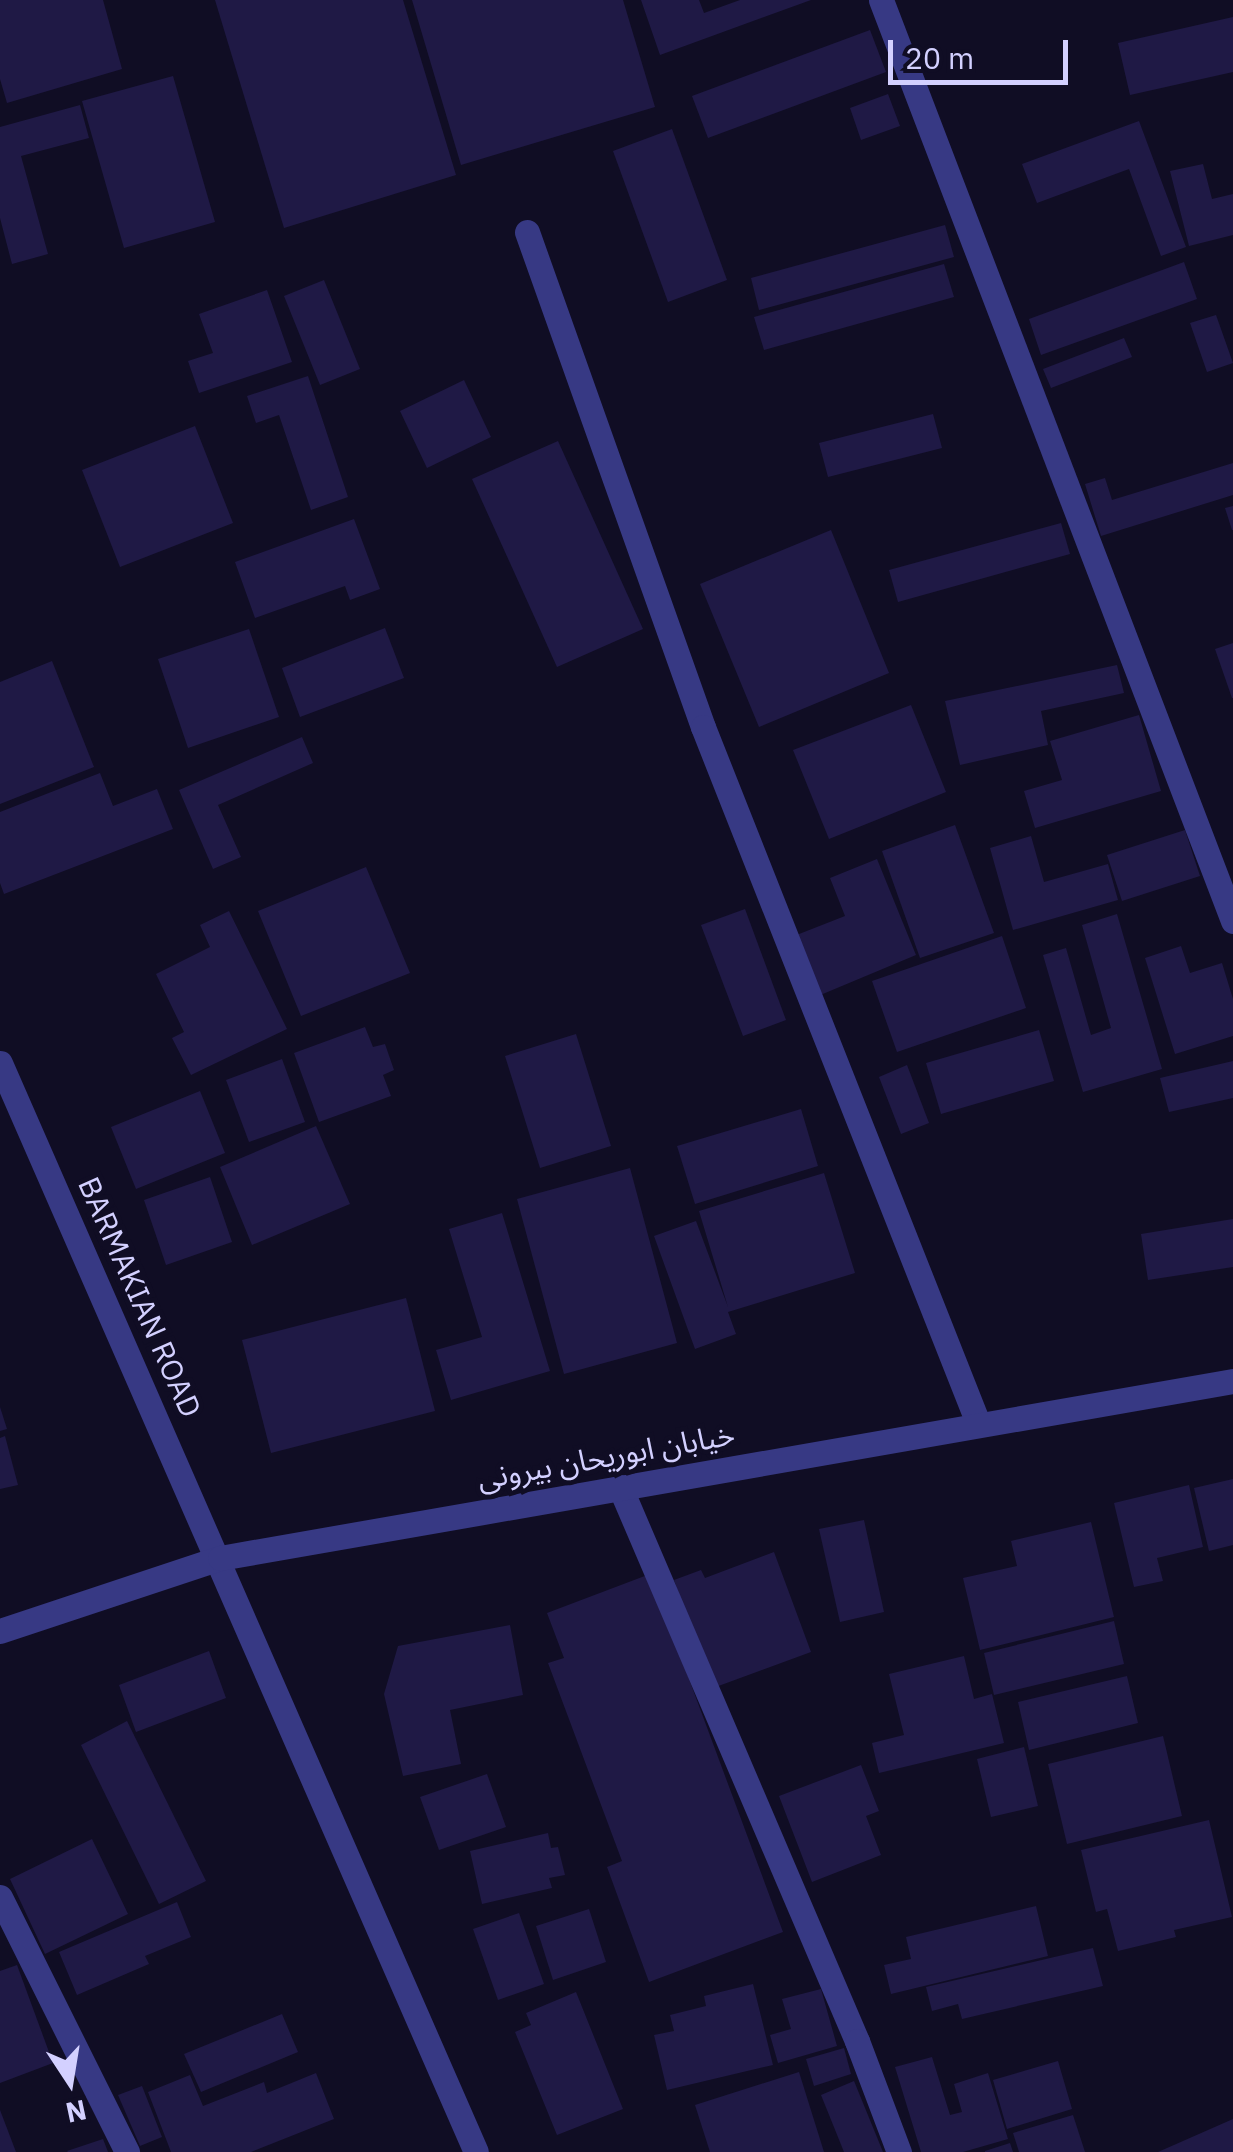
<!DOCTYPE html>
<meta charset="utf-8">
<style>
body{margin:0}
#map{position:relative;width:1233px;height:2152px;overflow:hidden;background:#100d24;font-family:"IBM Plex Sans","Noto Sans Arabic",sans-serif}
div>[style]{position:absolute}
.building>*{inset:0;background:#1f1945}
.service>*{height:25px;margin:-12.5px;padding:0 12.5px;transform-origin:12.5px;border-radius:12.5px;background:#373984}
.minor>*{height:25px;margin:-12.5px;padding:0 12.5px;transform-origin:12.5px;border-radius:12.5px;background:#373984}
.tertiary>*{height:25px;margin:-12.5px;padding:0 12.5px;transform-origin:12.5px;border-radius:12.5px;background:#373984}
span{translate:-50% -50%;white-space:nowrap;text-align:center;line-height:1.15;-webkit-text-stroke:10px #100d24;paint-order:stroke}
.street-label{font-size:30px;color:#d3d0ff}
.north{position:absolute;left:20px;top:2032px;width:100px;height:100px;-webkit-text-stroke:8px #100d24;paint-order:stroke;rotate:168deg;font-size:28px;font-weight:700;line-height:40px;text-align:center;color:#d3d0ff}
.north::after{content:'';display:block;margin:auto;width:35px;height:45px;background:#d3d0ff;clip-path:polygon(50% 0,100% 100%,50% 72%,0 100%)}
.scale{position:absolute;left:888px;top:40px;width:180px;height:45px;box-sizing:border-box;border:5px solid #d3d0ff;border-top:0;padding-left:12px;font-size:30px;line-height:35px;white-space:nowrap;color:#d3d0ff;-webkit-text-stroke:8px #100d24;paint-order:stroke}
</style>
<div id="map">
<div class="building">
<i style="clip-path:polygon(0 0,103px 0,122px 69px,7px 103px,0 79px)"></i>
<i style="clip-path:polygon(215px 0,403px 0,456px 175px,284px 228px)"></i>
<i style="clip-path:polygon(412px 0,623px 0,655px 107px,461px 165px)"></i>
<i style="clip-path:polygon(641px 0,699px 0,704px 13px,740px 0,811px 0,660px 55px)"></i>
<i style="clip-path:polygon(1233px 17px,1233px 72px,1130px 95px,1118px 43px)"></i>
<i style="clip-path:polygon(870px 30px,886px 72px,708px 138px,692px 96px)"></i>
<i style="clip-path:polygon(173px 76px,215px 222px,124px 248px,82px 101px)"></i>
<i style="clip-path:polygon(888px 94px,900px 126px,861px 140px,850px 108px)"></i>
<i style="clip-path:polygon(80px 105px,89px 138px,21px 156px,48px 254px,12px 264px,0 218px,0 127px)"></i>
<i style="clip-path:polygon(1139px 121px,1186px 247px,1161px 256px,1129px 169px,1037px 203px,1022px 164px)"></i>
<i style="clip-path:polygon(672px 129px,727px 280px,668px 302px,613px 151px)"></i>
<i style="clip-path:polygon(1203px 164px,1212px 199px,1233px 194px,1233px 235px,1189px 246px,1170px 171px)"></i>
<i style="clip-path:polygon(945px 225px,954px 257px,759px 310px,751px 278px)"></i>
<i style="clip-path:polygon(1184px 262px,1197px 299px,1041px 355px,1029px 319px)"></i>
<i style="clip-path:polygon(944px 264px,954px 297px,764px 350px,754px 317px)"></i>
<i style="clip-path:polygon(324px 280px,360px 369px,320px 385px,284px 296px)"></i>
<i style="clip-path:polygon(267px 290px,292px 362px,199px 393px,188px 361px,213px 353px,199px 314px)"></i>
<i style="clip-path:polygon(1216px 315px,1233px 363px,1207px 372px,1190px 323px)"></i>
<i style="clip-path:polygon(1124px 338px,1132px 357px,1051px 388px,1043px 369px)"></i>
<i style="clip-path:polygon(308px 376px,348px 497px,311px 510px,279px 415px,256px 423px,247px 396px)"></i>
<i style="clip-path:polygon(464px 380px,491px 437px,427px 468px,400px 411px)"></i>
<i style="clip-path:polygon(933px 414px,942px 448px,828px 477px,819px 443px)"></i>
<i style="clip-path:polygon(195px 426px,233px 523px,120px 567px,82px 470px)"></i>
<i style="clip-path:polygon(558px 441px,643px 629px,557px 667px,472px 479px)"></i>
<i style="clip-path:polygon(1233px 463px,1233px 495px,1101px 536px,1085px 484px,1105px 478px,1112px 500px)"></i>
<i style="clip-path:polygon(1233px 506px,1233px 530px,1232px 530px,1225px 508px)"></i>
<i style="clip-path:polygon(354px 519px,380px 589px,350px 600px,345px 586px,255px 618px,235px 562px)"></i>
<i style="clip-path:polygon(1061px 523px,1070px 554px,898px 602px,889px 570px)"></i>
<i style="clip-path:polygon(831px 530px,889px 673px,759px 727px,700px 584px)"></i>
<i style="clip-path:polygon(385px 628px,404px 678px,300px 717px,282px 668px)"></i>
<i style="clip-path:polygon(249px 629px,279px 717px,188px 748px,158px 659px)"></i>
<i style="clip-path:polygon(1233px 643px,1233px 698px,1232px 698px,1215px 649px)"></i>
<i style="clip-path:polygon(52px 661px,94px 767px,0 804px,0 682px)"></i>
<i style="clip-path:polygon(1117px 665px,1124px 693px,1041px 711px,1048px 745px,960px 765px,945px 701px)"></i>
<i style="clip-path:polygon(911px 705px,946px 792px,829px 839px,793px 750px)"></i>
<i style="clip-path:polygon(1139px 715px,1161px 791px,1035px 828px,1024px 791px,1062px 780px,1050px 741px)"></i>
<i style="clip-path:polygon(302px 737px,313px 763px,218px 805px,241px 857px,213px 869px,179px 790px)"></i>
<i style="clip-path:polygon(100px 773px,113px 806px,157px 789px,173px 829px,4px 894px,0 883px,0 812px)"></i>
<i style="clip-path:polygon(955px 825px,994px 933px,920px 958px,882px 851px)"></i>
<i style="clip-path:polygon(1185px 830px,1200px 876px,1122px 901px,1107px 855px)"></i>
<i style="clip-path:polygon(1031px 836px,1044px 882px,1108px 864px,1118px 900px,1013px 930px,990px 848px)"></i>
<i style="clip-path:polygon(877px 859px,916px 955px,818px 996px,794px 936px,845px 916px,830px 878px)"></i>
<i style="clip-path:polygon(366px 867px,410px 973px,301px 1016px,258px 911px)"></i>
<i style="clip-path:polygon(745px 909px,786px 1020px,743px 1036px,701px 925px)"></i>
<i style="clip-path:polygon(229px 911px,287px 1029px,191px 1075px,172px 1038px,184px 1032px,156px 974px,210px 947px,200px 925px)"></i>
<i style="clip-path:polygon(1117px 914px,1162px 1069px,1083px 1092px,1043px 955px,1066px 948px,1091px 1035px,1111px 1028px,1082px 925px)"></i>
<i style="clip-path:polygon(1002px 936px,1026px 1008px,897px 1052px,872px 981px)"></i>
<i style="clip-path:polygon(1181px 946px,1190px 973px,1222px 963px,1233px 999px,1233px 1036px,1175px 1054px,1145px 958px)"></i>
<i style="clip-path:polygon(365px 1027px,373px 1047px,385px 1044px,394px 1070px,383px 1075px,391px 1096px,319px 1122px,294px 1053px)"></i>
<i style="clip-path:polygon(1039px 1030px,1054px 1081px,941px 1114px,926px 1063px)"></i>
<i style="clip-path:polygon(576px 1034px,611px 1146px,540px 1168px,505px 1056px)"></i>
<i style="clip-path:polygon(282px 1059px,305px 1122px,249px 1142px,226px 1080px)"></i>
<i style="clip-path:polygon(1233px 1061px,1233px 1098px,1169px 1112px,1160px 1078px)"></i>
<i style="clip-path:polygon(907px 1065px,929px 1123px,901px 1134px,879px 1077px)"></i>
<i style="clip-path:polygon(200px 1091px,225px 1153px,136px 1189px,111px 1127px)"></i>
<i style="clip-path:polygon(801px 1109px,818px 1166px,695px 1204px,677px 1146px)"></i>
<i style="clip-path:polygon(316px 1126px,350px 1204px,252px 1245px,220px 1167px)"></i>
<i style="clip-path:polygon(630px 1168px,677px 1343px,564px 1374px,517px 1199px)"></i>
<i style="clip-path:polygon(824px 1173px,855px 1273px,728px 1312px,736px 1334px,695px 1349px,654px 1236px,696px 1221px,728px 1307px,699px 1211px)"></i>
<i style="clip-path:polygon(210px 1177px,232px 1242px,166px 1265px,144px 1200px)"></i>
<i style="clip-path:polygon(502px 1213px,550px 1371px,451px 1400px,436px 1350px,482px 1337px,449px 1229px)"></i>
<i style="clip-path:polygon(1233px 1219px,1233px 1267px,1148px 1280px,1141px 1234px)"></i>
<i style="clip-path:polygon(406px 1298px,435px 1411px,271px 1453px,242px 1340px)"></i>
<i style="clip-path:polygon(0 1407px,7px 1429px,0 1431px)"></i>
<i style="clip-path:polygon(5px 1436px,18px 1485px,0 1489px,0 1438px)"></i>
<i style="clip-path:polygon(1233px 1479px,1233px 1545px,1209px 1551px,1194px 1488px)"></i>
<i style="clip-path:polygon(1189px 1485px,1203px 1547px,1157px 1558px,1163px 1581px,1134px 1587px,1114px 1503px)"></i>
<i style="clip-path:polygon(864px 1520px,884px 1612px,840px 1622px,819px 1529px)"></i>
<i style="clip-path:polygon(1091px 1522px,1114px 1617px,980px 1650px,963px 1578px,1017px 1566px,1011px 1541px)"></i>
<i style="clip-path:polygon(774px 1552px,811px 1652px,713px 1688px,674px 1580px,701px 1570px,705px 1578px)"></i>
<i style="clip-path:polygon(650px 1574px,783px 1932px,649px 1982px,607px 1867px,622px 1861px,548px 1663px,564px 1658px,547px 1613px)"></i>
<i style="clip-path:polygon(1114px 1621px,1124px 1664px,994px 1695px,984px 1653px)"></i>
<i style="clip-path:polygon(510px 1625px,523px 1695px,450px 1710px,461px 1764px,403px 1776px,384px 1694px,398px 1646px)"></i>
<i style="clip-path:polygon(209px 1651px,226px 1698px,136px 1732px,119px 1685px)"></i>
<i style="clip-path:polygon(964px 1656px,974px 1699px,992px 1694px,1004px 1743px,879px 1773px,872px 1743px,904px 1735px,889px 1674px)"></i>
<i style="clip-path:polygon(1127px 1676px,1138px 1723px,1029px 1750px,1018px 1702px)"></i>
<i style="clip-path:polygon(127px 1721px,206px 1881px,159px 1904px,81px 1745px)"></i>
<i style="clip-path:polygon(1163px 1736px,1182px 1816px,1067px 1844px,1048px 1764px)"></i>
<i style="clip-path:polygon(1024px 1747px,1038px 1806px,991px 1817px,977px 1759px)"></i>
<i style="clip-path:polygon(861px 1765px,879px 1811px,866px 1816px,881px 1855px,812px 1882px,779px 1796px)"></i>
<i style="clip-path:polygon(487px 1774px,506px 1827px,439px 1850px,420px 1797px)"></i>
<i style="clip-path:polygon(1209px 1820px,1232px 1917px,1174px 1930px,1176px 1937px,1118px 1951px,1107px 1909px,1096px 1912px,1081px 1850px)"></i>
<i style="clip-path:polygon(548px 1833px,551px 1848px,558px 1847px,565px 1875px,549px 1878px,552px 1888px,482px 1904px,470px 1851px)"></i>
<i style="clip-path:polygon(92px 1839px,128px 1914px,45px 1954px,10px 1879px)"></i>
<i style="clip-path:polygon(177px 1902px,191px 1937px,145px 1956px,149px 1964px,77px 1995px,59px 1952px)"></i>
<i style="clip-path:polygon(1036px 1906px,1048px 1956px,891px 1994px,884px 1965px,911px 1959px,906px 1937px)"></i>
<i style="clip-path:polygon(589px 1909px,606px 1962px,553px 1980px,536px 1926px)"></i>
<i style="clip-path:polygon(519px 1913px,544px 1984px,498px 2000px,473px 1929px)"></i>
<i style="clip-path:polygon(1093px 1948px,1103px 1986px,962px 2019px,958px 2004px,932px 2011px,926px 1987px)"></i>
<i style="clip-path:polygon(17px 1965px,53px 2063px,0 2083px,0 1971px)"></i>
<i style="clip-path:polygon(753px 1984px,773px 2065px,667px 2090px,654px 2035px,674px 2031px,670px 2015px,706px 2006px,704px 1996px)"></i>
<i style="clip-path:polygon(821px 1989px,837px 2046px,778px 2063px,770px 2035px,791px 2029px,782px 1999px)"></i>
<i style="clip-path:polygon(576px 1992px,623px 2109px,557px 2135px,515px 2032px,531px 2025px,526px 2013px)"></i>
<i style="clip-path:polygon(282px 2014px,298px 2052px,201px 2092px,184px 2054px)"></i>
<i style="clip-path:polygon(844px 2048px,851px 2074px,814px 2086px,806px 2059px)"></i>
<i style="clip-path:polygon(932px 2057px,950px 2115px,962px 2112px,954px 2084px,988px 2073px,1008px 2139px,963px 2152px,921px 2152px,895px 2067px)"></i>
<i style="clip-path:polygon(1058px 2061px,1072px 2109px,1007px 2129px,993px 2080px)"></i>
<i style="clip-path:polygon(799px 2072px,824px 2152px,710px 2152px,695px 2105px)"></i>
<i style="clip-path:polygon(316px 2073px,334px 2119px,251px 2152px,171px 2152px,148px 2092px,190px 2075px,203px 2106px,264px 2082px,267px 2093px)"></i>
<i style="clip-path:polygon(854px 2081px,883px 2152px,844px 2152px,821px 2095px)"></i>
<i style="clip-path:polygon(142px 2086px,162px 2137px,140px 2146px,118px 2095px)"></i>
<i style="clip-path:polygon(0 2111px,0 2110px,16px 2152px,0 2152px)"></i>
<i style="clip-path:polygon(1073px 2115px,1085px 2152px,1019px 2152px,1013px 2133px)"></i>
<i style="clip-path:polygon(1233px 2119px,1233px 2152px,1158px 2152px)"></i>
<i style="clip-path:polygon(103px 2139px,108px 2152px,68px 2152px,67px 2151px)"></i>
<i style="clip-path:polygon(1010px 2143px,1013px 2152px,985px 2152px,985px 2151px)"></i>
</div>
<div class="service">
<i style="left:881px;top:0;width:986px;rotate:69.08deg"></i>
</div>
<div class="minor">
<i style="left:527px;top:232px;width:525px;rotate:70.43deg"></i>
<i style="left:703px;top:727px;width:748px;rotate:68.44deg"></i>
<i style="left:0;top:1063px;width:1188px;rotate:66.39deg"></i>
<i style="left:620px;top:1487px;width:603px;rotate:66.84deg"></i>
<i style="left:857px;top:2041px;width:119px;rotate:69.3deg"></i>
<i style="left:0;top:1897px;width:285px;rotate:63.5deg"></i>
</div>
<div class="tertiary">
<i style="left:0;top:1631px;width:232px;rotate:-18.4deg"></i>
<i style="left:220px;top:1558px;width:1028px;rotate:-9.91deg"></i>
</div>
<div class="street-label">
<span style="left:140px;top:1297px;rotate:66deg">BARMAKIAN ROAD</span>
<span style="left:606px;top:1456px;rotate:-10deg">خیابان ابوریحان بیرونی</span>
</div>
<div class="north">N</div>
<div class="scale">20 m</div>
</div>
